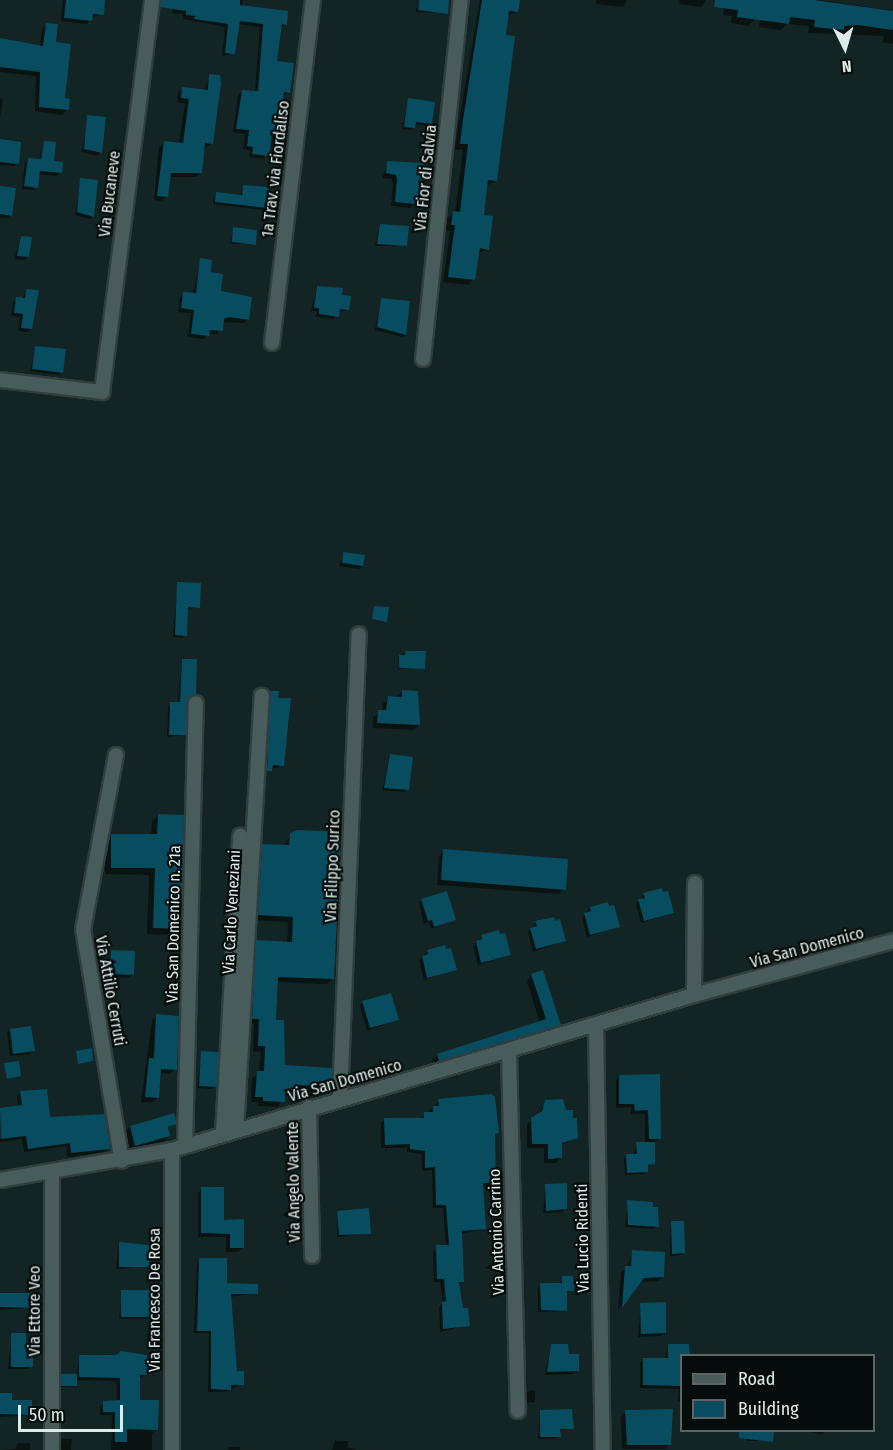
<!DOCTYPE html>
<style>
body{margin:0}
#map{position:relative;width:893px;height:1450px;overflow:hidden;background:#122423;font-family:"Fira Sans Condensed",sans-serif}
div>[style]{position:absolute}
.shadow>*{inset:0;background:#0007}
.building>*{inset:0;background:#084c60}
.roads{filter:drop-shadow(2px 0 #313e3e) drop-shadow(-2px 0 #313e3e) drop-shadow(0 2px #313e3e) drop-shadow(0 -2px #313e3e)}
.minor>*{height:14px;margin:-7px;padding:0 7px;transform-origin:7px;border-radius:7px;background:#485c5b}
span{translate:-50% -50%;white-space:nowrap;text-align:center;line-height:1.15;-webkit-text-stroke:4.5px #050c0b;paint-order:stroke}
.street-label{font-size:16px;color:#dfebea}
.legend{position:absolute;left:680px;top:1354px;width:195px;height:78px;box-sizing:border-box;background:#050c0b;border:2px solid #5c6564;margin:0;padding:8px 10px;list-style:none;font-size:18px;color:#dfebea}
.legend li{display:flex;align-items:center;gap:12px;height:30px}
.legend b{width:30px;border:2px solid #5c6564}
.north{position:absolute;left:815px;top:18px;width:60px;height:60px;-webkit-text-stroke:4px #050c0b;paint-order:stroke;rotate:175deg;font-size:16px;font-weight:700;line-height:24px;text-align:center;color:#dfebea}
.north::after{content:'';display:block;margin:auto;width:21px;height:27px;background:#dfebea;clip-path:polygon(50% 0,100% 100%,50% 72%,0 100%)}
.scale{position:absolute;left:18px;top:1405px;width:105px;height:27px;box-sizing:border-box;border:3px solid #dfebea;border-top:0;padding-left:8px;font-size:18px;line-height:21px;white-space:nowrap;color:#dfebea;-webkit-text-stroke:4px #050c0b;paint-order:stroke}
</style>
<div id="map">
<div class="shadow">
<i style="clip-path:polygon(63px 0,104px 0,102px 14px,91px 18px,87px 24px,61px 21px)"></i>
<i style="clip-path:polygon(174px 0,243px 0,242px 6px,286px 24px,280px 28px,275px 62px,289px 92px,282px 96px,277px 133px,270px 137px,264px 159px,249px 157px,250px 150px,243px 149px,245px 134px,233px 132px,238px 95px,242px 91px,255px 92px,260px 27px,238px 24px,234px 53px,222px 56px,225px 27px,183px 19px,183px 14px,172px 13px)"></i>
<i style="clip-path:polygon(418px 0,448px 0,446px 13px,416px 12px)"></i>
<i style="clip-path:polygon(480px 0,518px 0,517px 11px,507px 16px,496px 181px,486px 186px,482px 216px,487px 249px,477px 254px,474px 279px,468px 285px,443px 282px,450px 231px,446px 230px,447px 218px,455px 213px,463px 150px,455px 149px,458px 127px)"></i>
<i style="clip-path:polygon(596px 0,627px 0,623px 7px,596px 4px)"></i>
<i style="clip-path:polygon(680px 0,706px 0,702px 7px,679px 4px)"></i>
<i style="clip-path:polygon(725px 0,751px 0,755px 19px,748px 26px,731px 23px,732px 16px,723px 15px)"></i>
<i style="clip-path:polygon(763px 0,820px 0,893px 11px,893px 44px,883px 42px,884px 36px,808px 33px,809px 26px,787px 24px,781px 30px,759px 27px)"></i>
<i style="clip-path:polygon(47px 24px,67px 110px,62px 115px,35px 111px,36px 76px,0 72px,0 40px,40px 47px,42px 29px)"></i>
<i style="clip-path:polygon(210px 76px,211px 144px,203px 148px,201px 172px,196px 177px,169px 177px,167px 196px,162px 201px,154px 200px,159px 147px,164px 143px,179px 144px,185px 103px,177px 103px,178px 93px,182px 89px,204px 91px)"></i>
<i style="clip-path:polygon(0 98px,3px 99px,0 118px)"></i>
<i style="clip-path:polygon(409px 100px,430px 123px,427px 126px,414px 124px,411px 130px,402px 129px)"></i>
<i style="clip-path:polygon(88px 117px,100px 153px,97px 156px,82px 152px)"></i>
<i style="clip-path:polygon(0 141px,17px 163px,14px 166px,0 165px)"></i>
<i style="clip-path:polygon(44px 142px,60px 173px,57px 176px,38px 174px,33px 190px,22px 189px,25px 162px,39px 160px)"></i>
<i style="clip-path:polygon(388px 163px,420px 199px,410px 208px,391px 206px,393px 185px,392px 179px,382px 178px)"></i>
<i style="clip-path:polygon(81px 180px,93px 216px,90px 219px,75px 215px)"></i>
<i style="clip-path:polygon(0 186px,11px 215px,8px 218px,0 218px)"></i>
<i style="clip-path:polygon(243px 186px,265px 207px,263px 210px,213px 204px,216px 194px,240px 196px)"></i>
<i style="clip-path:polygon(380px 225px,405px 245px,375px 246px)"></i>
<i style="clip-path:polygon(234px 229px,255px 244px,230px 244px)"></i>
<i style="clip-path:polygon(22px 237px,28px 257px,25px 260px,14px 259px)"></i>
<i style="clip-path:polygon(201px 260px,219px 292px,248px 319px,244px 323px,222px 322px,217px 334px,208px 333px,204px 339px,188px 337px,191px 313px,178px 312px,180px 297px,193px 294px)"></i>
<i style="clip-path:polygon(317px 288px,340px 296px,348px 310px,338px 312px,334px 319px,316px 317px,317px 311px,311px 311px)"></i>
<i style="clip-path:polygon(26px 290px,31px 329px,27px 332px,18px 331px,20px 317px,11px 316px,13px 302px,22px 299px)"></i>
<i style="clip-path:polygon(381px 299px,405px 335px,403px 337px,375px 330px)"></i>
<i style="clip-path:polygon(36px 347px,62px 372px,59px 375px,30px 371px)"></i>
<i style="clip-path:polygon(344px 554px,362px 566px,359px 569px,339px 566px)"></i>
<i style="clip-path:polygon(178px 583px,199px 607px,187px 609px,183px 638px,173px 637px)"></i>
<i style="clip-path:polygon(406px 652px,424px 668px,398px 669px,398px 657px)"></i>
<i style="clip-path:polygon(182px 660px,185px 735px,167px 737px,168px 706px,178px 703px)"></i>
<i style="clip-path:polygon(403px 692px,419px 725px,414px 730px,373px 728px,373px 717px,382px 712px,383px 703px)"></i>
<i style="clip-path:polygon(270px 693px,277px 699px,289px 700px,289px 723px,282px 765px,264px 773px)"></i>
<i style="clip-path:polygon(390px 755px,407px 789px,404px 792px,382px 790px)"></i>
<i style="clip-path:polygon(158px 815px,180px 929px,173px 935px,147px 934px,149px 875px,105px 874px,105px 842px,112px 835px,151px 836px,152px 822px)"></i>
<i style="clip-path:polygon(291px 834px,333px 978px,327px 984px,276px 982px,275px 1021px,283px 1067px,330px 1086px,324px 1092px,297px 1090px,291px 1096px,284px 1095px,278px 1107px,258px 1106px,258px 1102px,251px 1102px,252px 1078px,259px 1073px,261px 1052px,253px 1051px,254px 1024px,247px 1024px,251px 947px,257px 942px,287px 943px,288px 922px,253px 920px,257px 851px,263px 845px,285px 846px)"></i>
<i style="clip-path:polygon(444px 851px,564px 889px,559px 894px,437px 885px,439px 856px)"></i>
<i style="clip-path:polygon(644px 895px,672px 913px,641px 923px,636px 904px)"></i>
<i style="clip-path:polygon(422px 900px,454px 920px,431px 929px,429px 922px,424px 924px,419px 903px)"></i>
<i style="clip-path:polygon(607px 904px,618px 927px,587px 937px,582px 918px,590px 908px)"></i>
<i style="clip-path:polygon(536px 923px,564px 941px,533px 952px,528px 932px)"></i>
<i style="clip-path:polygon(482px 936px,510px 955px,478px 965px,473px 946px)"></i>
<i style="clip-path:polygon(428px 951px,455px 969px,424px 980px,419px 960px)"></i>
<i style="clip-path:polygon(112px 952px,132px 975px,129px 978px,108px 977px)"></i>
<i style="clip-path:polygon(532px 975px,559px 1025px,554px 1030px,434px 1066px,432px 1060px,438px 1055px,540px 1023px,527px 981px)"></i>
<i style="clip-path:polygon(363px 1002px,397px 1020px,367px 1031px,360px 1006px)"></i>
<i style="clip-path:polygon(156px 1016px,175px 1069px,170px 1074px,159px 1073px,158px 1097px,153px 1102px,141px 1102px,152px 1021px)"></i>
<i style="clip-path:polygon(10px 1030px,33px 1051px,30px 1054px,10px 1056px,7px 1033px)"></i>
<i style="clip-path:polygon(202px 1053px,215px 1086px,212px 1089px,197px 1088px)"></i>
<i style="clip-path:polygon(620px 1076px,659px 1076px,660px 1138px,653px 1142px,654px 1164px,647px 1167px,644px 1174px,625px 1175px,624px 1158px,634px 1156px,637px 1144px,645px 1143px,645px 1114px,631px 1114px,631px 1107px,616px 1108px,616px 1080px)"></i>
<i style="clip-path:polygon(21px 1092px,49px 1118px,108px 1148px,104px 1152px,67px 1157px,67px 1146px,24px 1152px,22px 1139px,0 1142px,0 1110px,18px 1107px,17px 1096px)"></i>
<i style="clip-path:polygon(439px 1101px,497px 1133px,493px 1136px,494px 1183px,481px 1187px,484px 1229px,461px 1234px,463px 1281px,458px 1286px,461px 1310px,468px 1325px,440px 1332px,439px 1307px,443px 1303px,440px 1282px,434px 1282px,433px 1251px,446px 1246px,443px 1208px,433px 1208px,432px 1170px,422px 1171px,422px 1154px,407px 1152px,407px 1148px,381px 1148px,381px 1123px,385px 1120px,421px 1119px)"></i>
<i style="clip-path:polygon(545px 1101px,576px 1137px,560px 1146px,560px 1158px,556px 1163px,544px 1163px,544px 1148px,527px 1148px,527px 1124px,538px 1115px)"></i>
<i style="clip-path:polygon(175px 1123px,167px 1130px,169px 1136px,164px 1141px,130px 1151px,125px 1132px,130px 1127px)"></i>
<i style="clip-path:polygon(546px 1185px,566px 1208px,562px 1212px,543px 1213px)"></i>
<i style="clip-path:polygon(202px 1188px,243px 1248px,238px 1252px,226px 1252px,226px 1237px,198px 1237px,198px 1193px)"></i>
<i style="clip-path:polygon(628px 1202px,657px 1226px,654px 1229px,625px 1227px)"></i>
<i style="clip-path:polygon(338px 1213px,370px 1233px,337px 1237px)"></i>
<i style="clip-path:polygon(671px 1223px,684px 1253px,681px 1255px,670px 1256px)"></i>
<i style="clip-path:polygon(119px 1244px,147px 1266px,116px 1269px)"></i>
<i style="clip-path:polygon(633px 1252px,663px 1276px,658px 1281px,639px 1282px,618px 1310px,621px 1272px,627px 1267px)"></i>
<i style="clip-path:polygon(200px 1259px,225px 1285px,256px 1293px,229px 1297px,236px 1372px,242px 1384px,226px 1392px,208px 1392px,209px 1333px,194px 1333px,197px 1263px)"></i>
<i style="clip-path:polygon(563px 1278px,572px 1290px,566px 1293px,566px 1311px,538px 1312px,538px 1288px,559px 1284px)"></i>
<i style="clip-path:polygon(122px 1291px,149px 1316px,146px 1319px,119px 1319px)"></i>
<i style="clip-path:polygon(0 1294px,39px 1307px,0 1310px)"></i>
<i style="clip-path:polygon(641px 1304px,665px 1333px,661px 1336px,638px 1337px)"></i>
<i style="clip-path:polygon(12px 1335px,31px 1366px,28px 1369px,8px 1369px)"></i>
<i style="clip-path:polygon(551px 1345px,567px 1355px,577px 1371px,574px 1374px,545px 1375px)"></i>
<i style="clip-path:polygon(668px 1346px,682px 1356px,682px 1401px,678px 1401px,679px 1389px,640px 1388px,640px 1363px,644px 1359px,665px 1359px)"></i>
<i style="clip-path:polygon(80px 1357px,147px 1374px,139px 1378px,138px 1401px,157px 1429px,152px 1434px,152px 1450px,111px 1450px,112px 1415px,100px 1415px,100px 1406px,117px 1402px,117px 1381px,75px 1380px,74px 1387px,60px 1387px,62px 1375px,76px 1375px)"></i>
<i style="clip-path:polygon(535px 1390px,535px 1402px,526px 1403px,526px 1392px)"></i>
<i style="clip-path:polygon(0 1395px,10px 1401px,30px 1415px,0 1417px)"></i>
<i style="clip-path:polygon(540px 1412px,572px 1428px,559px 1431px,556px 1439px,538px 1439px)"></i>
<i style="clip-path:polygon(626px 1412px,670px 1444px,665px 1449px,622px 1449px,621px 1417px)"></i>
<i style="clip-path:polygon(746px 1430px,772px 1430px,771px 1441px,747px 1441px)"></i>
<i style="clip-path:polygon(804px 1430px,826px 1430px,822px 1435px)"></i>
<i style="clip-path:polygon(62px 1439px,72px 1439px,71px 1450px,60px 1450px)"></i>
<i style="clip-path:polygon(335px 1441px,348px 1441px,348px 1447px,357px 1450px,332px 1450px)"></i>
<i style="clip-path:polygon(18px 1443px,30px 1443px,30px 1450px,0 1450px,15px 1449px)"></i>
<i style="clip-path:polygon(240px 1447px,240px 1450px,228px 1450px,229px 1447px)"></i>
</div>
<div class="building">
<i style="clip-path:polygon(66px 0,105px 0,104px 15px,93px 14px,92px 21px,64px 18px)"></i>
<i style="clip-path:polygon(161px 0,240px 0,240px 5px,288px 11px,287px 25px,282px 24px,277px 61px,294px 63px,293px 71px,290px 93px,284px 92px,278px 134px,272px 133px,269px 156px,252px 154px,253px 147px,247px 146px,249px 130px,236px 129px,242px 90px,258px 91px,263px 24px,240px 21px,235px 54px,225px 53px,228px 24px,194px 19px,195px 16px,186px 15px,186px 11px,160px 7px)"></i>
<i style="clip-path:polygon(419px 0,449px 0,448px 14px,418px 10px)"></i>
<i style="clip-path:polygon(482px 0,520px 0,518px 12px,509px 11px,506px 35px,515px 36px,497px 181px,488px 180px,484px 215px,493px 216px,489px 250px,480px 248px,475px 280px,448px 277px,455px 225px,451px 225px,453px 211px,460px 212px,468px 144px,460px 144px,463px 120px)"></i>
<i style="clip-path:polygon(715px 0,814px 0,893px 11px,893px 30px,858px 25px,844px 26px,844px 30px,814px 27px,815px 20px,790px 17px,789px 24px,737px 17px,738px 10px,714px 7px)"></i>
<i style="clip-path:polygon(46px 23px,58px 24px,56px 42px,71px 44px,65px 98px,70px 99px,69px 110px,39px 107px,40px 72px,0 67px,0 38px,43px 46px)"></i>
<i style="clip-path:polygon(209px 74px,220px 75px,221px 84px,213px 144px,205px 143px,202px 173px,171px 173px,168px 197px,157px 196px,164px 141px,183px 143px,189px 99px,181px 98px,182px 87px,208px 90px)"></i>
<i style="clip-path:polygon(408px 98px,435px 102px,432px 124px,416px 122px,415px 128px,404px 127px)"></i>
<i style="clip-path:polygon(87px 115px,106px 117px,102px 153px,84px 149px)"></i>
<i style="clip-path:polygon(0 139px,21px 142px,19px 164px,0 162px)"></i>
<i style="clip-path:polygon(44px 141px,56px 142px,54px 161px,63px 162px,62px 173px,40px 171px,38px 188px,24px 186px,28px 158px,41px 159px)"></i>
<i style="clip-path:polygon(387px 161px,423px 163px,423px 196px,416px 204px,395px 202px,397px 179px,396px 175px,386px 173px)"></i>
<i style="clip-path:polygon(80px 178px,98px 180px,94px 217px,77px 212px)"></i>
<i style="clip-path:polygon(243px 185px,269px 187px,267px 208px,215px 202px,216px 192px,242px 195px)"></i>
<i style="clip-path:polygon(0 186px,16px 188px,12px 216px,0 214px)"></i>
<i style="clip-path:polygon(380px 224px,409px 226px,407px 246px,377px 244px)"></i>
<i style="clip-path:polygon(233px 227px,257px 230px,256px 245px,232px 242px)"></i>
<i style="clip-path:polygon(21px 236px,32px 237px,29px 257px,17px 256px)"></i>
<i style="clip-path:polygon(200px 258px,212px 260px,211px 272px,223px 274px,221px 291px,252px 297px,249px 320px,229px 317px,224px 319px,223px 331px,210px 330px,209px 336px,191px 334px,194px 310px,181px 308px,183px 292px,196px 293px)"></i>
<i style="clip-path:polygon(317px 286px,343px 288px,342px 295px,351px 296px,349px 310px,340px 309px,339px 317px,319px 314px,319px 308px,314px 308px)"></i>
<i style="clip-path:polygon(26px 289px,39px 290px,32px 329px,21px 328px,23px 314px,14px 313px,16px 297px,25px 298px)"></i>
<i style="clip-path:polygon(381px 298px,410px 301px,406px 335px,377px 327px)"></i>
<i style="clip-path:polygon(35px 346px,66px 349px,63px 373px,32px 369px)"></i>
<i style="clip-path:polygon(343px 552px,365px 555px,363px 566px,342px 563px)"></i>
<i style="clip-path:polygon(177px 582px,201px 583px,200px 608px,188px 607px,187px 636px,175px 635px)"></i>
<i style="clip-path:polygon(374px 606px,389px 607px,387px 622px,372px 619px)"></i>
<i style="clip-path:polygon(405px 651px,426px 651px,425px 669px,399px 668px,399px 655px,405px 655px)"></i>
<i style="clip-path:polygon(182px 659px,197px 659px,196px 694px,187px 702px,186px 735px,169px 735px,170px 702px,180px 702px)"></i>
<i style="clip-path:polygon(402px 690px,418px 691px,420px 725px,377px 723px,378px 710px,386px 710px,388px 696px,402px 697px)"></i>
<i style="clip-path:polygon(269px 691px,279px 691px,278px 698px,291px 698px,284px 766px,273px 765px,272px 771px,267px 771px)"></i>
<i style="clip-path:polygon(390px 754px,413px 757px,409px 790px,384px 788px)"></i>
<i style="clip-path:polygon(158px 814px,184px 815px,181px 929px,153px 928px,155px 868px,111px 868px,111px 834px,157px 834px)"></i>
<i style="clip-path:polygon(297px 830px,341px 832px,334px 979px,278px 977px,276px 1020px,284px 1020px,285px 1065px,332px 1068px,332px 1087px,299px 1085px,298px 1091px,285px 1090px,285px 1102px,263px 1101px,263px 1097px,255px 1097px,257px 1071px,264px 1071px,265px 1046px,258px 1046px,259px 1019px,252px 1019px,256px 940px,292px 942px,293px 917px,258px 915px,262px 844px,289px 845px,290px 833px)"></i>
<i style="clip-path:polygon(443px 849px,568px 859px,566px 890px,441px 880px)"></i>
<i style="clip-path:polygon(662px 888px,663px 892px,668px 891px,674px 913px,644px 921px,638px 899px,645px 898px,643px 893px)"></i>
<i style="clip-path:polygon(447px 891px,456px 920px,434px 927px,432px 920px,428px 921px,421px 899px)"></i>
<i style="clip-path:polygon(608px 902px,609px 906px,614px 905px,620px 927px,590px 935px,584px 913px,591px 911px,590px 907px)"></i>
<i style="clip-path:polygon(554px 917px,555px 921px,560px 919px,566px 941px,536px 949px,530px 928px,537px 926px,535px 921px)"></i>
<i style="clip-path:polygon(499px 930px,500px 934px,505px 933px,511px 955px,481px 963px,476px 941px,482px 939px,481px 935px)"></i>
<i style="clip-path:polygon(445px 945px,446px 949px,451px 948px,457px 970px,427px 978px,422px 956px,428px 954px,427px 950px)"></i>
<i style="clip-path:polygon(111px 950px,135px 951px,134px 975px,110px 974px)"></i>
<i style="clip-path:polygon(543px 970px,561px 1025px,439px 1061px,437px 1054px,546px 1019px,531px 974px)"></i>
<i style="clip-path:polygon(391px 993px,399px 1020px,370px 1028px,362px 1001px)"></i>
<i style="clip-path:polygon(156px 1014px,179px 1016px,177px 1070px,161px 1069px,159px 1098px,145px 1097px,149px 1058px,154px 1058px)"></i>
<i style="clip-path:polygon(31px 1026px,35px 1051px,13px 1054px,10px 1029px)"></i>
<i style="clip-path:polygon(92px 1048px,93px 1061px,78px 1064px,76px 1051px)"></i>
<i style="clip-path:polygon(201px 1051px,219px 1052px,217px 1087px,199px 1086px)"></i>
<i style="clip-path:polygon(19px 1061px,21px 1076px,7px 1079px,4px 1063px)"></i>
<i style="clip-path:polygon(660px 1074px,661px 1139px,649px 1139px,648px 1110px,635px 1111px,634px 1104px,619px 1104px,619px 1075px)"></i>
<i style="clip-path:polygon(47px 1089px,50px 1117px,105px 1114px,110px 1149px,71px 1153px,70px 1143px,28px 1149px,26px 1136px,1px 1139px,0 1108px,22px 1105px,20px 1091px)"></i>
<i style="clip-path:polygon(491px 1094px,495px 1097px,499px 1133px,495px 1134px,496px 1183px,483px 1183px,486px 1229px,462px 1231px,464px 1282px,459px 1282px,463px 1308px,468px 1308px,470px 1326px,443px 1329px,442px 1302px,446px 1301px,444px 1279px,437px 1279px,436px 1245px,449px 1245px,446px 1205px,436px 1205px,435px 1167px,425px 1168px,425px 1151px,410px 1149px,410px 1144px,385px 1145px,384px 1118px,424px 1118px,424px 1112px,433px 1112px,433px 1106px,439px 1106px,438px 1099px)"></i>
<i style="clip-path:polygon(563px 1099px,566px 1110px,573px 1110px,573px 1118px,577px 1118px,578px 1138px,562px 1143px,562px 1158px,548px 1159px,548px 1144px,532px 1144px,531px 1118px,542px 1111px,545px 1100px)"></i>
<i style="clip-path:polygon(174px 1113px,177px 1124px,168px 1127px,170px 1136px,135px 1146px,130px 1126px)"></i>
<i style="clip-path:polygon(636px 1142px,655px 1142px,655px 1164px,648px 1165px,648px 1172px,627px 1173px,626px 1154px,637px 1154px)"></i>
<i style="clip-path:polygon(567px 1183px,567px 1209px,546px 1211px,545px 1184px)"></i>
<i style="clip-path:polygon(201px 1187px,224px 1187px,224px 1220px,244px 1219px,244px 1248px,230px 1248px,230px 1234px,201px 1233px)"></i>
<i style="clip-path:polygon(627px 1200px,653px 1202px,653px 1207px,658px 1207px,659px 1227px,628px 1225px)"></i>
<i style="clip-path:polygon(369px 1208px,371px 1234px,339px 1235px,337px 1211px)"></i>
<i style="clip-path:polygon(671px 1221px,684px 1221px,685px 1253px,672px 1254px)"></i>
<i style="clip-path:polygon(119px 1242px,149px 1245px,149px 1267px,119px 1267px)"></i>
<i style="clip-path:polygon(632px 1250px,665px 1252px,664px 1277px,644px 1278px,622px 1308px,625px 1266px,631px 1266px)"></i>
<i style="clip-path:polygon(199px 1258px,227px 1258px,227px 1283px,258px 1284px,258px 1294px,231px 1294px,237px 1371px,244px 1371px,244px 1385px,231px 1385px,231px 1390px,211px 1389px,211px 1331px,197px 1331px)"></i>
<i style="clip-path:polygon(562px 1276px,573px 1276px,574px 1291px,567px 1291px,567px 1311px,541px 1310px,540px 1283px,562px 1283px)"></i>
<i style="clip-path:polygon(121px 1290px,150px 1290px,150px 1317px,121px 1317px)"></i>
<i style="clip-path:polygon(0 1293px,40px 1293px,40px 1308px,0 1307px)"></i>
<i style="clip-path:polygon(666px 1302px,666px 1333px,641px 1334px,640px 1303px)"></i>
<i style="clip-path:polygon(11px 1333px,26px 1333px,26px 1353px,33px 1353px,33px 1367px,11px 1367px)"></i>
<i style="clip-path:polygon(551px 1344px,568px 1344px,569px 1354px,579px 1354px,579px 1371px,547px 1372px)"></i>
<i style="clip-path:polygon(668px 1344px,689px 1344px,690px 1356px,681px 1356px,681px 1386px,643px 1385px,643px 1358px,668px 1358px)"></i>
<i style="clip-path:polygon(121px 1351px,147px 1355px,148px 1375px,140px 1375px,140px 1400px,159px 1400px,158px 1430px,127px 1429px,127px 1442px,115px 1442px,115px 1412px,103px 1412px,103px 1401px,120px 1400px,120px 1378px,79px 1377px,79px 1355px,116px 1355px)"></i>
<i style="clip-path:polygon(61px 1374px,77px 1374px,77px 1386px,61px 1386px)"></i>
<i style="clip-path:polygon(0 1393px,12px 1393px,12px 1400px,32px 1400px,32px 1415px,0 1414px)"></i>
<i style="clip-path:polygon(572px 1409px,574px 1429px,560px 1429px,561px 1437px,540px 1437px,540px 1410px)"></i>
<i style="clip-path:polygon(673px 1409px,671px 1445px,627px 1445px,625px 1410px)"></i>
<i style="clip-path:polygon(739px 1431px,774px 1431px,773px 1442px,739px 1438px)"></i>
</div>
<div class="roads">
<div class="minor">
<i style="left:272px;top:343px;width:345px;rotate:-83.2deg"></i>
<i style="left:423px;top:359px;width:361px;rotate:-84deg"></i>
<i style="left:0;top:380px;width:103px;rotate:6.7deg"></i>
<i style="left:102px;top:392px;width:395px;rotate:-82.7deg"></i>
<i style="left:116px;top:755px;width:177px;rotate:100.7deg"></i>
<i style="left:83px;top:929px;width:235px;rotate:80.5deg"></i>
<i style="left:694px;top:995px;width:112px;rotate:-89.5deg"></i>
<i style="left:596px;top:1025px;width:425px;rotate:89.1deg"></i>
<i style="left:509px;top:1053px;width:358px;rotate:88.6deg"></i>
<i style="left:340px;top:1099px;width:465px;rotate:-87.7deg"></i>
<i style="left:309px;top:1107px;width:149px;rotate:88.8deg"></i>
<i style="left:236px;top:1130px;width:435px;rotate:-86.6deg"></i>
<i style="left:223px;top:1134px;width:299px;rotate:-86.7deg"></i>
<i style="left:185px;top:1146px;width:443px;rotate:-88.6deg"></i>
<i style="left:172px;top:1150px;width:300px;rotate:90deg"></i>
<i style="left:0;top:1180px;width:175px;rotate:-9.9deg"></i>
<i style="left:172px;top:1150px;width:545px;rotate:-16.54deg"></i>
<i style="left:694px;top:995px;width:206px;rotate:-15.2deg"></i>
<i style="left:52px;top:1450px;width:278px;rotate:-90deg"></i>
</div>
</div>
<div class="street-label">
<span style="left:276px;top:169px;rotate:-83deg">1a Trav. via Fiordaliso</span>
<span style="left:426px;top:178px;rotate:-84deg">Via Fior di Salvia</span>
<span style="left:110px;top:194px;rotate:-83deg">Via Bucaneve</span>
<span style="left:333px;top:866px;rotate:-88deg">Via Filippo Surico</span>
<span style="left:232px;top:912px;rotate:-87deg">Via Carlo Veneziani</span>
<span style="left:174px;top:924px;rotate:-89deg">Via San Domenico n. 21a</span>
<span style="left:807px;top:948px;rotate:-15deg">Via San Domenico</span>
<span style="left:110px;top:991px;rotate:80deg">Via Attilio Cerruti</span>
<span style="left:345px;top:1081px;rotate:-16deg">Via San Domenico</span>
<span style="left:294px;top:1182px;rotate:-91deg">Via Angelo Valente</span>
<span style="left:497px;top:1232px;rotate:-92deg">Via Antonio Carrino</span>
<span style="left:583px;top:1238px;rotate:-91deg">Via Lucio Ridenti</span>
<span style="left:155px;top:1300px;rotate:-90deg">Via Francesco De Rosa</span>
<span style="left:35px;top:1311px;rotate:-90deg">Via Ettore Veo</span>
</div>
<ul class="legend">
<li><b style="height:8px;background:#485c5b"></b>Road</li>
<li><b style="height:16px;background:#084c60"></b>Building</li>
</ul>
<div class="north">N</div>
<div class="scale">50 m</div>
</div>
